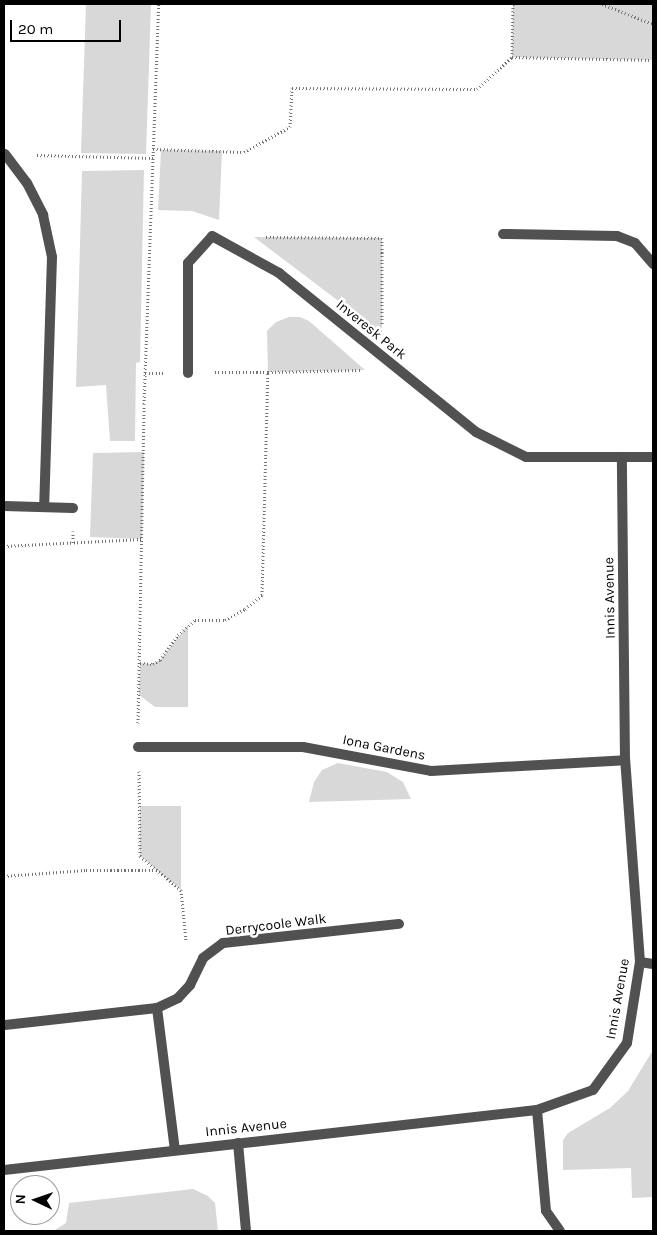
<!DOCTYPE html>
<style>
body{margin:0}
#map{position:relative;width:657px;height:1235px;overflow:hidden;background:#fff;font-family:Karla,sans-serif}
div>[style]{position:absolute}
.green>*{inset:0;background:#d8d8d8}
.path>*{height:3px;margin-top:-1.5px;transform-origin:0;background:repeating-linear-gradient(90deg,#737373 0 1px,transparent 0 3.5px)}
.lane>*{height:10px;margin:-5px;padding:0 5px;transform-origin:5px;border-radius:5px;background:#515151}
.street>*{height:10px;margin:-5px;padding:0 5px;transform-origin:5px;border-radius:5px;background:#515151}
span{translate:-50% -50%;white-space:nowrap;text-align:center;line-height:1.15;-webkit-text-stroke:5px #fff;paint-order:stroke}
.street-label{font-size:14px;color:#000}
.frame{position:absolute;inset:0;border:5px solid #000;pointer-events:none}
.north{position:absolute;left:10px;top:1175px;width:50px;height:50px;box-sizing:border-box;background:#fff;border:1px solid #999;border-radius:50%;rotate:273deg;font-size:14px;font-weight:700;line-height:20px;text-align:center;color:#000}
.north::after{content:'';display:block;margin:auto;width:18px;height:22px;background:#000;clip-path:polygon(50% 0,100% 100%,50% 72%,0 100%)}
.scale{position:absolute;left:10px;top:20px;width:111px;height:22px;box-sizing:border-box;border:2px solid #000;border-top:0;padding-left:6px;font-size:15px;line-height:18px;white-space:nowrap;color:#000;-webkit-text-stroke:4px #fff;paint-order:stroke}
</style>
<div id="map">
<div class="green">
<i style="clip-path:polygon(86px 4px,151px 4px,146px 154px,81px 153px)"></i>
<i style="clip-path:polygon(513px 4px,653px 4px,653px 60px,512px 57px)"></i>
<i style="clip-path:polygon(161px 150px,222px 151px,219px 220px,192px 211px,158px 210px)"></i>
<i style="clip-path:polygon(144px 170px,140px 362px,136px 363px,135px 441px,110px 441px,106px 385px,76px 387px,82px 171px)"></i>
<i style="clip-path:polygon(254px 237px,382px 238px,382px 334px)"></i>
<i style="clip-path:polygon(289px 317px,300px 317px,309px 321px,365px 370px,268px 372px,267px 331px,276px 322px)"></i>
<i style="clip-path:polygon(144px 452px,142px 539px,90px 537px,93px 453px)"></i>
<i style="clip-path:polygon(188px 625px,188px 707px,155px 707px,139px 695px,140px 663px,152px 664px,160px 660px)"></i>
<i style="clip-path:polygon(338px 763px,387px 772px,403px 782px,411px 799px,309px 802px,314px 782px,322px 770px)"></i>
<i style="clip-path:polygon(140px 806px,181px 806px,181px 890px,140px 856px)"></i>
<i style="clip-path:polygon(653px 1050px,653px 1197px,632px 1198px,631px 1168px,563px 1170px,563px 1140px,568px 1133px,610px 1108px,628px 1091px)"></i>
<i style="clip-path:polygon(193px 1189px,208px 1196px,215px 1203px,218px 1231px,48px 1231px,55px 1230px,66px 1223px,69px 1203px)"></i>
</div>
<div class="path">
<i style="left:513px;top:4px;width:53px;rotate:91.1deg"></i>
<i style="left:512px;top:57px;width:141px;rotate:1.2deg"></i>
<i style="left:602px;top:4px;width:55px;rotate:21.4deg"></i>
<i style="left:153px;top:149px;width:91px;rotate:1.9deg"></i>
<i style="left:244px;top:152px;width:52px;rotate:-28.5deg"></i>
<i style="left:290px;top:127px;width:39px;rotate:-87deg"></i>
<i style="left:292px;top:88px;width:185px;rotate:0.3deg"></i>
<i style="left:477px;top:89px;width:47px;rotate:-42.4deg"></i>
<i style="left:37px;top:155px;width:117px;rotate:1.5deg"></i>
<i style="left:266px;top:237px;width:116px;rotate:0.5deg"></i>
<i style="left:382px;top:238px;width:87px;rotate:90deg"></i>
<i style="left:268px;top:372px;width:92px;rotate:-1.2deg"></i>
<i style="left:145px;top:373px;width:18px"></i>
<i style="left:73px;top:531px;width:12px;rotate:90deg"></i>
<i style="left:4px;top:546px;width:138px;rotate:-2.9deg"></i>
<i style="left:140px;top:663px;width:13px;rotate:4deg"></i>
<i style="left:153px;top:664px;width:8px;rotate:-30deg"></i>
<i style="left:160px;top:660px;width:31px;rotate:-54deg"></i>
<i style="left:178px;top:635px;width:23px;rotate:-41deg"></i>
<i style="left:195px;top:620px;width:30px"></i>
<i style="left:225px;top:620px;width:23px;rotate:-29deg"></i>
<i style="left:245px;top:609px;width:22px;rotate:-39deg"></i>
<i style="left:262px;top:595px;width:223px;rotate:-88.5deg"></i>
<i style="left:268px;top:372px;width:56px;rotate:180deg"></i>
<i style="left:138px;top:723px;width:319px;rotate:-88.9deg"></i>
<i style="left:144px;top:404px;width:400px;rotate:-87.9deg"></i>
<i style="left:139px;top:771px;width:85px;rotate:89.3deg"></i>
<i style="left:140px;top:856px;width:53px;rotate:39.7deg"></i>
<i style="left:181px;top:890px;width:51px;rotate:84.4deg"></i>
<i style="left:4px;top:876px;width:82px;rotate:-4.2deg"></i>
<i style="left:86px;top:870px;width:71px"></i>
</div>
<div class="lane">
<i style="left:503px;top:234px;width:114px;rotate:1deg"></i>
<i style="left:617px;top:236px;width:19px;rotate:21deg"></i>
<i style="left:635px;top:243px;width:28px;rotate:49deg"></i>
<i style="left:157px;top:1008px;width:143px;rotate:82.8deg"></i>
<i style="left:5px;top:1025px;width:153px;rotate:-6.4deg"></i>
<i style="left:157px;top:1008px;width:23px;rotate:-25deg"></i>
<i style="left:178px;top:998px;width:18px;rotate:-47deg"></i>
<i style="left:190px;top:985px;width:30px;rotate:-64deg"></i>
<i style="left:203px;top:958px;width:25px;rotate:-37deg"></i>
<i style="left:223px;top:943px;width:177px;rotate:-6.2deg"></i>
</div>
<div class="street">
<i style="left:5px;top:154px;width:36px;rotate:53deg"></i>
<i style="left:27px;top:183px;width:36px;rotate:63deg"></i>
<i style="left:43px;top:215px;width:43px;rotate:77.9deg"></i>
<i style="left:52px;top:257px;width:250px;rotate:91.8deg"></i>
<i style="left:188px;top:373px;width:110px;rotate:-90deg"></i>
<i style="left:188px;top:263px;width:36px;rotate:-48deg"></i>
<i style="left:212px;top:236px;width:77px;rotate:28.9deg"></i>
<i style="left:279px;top:273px;width:253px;rotate:38.9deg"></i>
<i style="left:476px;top:432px;width:56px;rotate:26.6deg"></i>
<i style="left:526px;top:457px;width:127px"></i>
<i style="left:4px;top:506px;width:69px;rotate:1.7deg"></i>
<i style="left:138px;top:747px;width:165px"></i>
<i style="left:303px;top:747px;width:130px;rotate:10.6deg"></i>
<i style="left:431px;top:771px;width:194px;rotate:-3.2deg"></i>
<i style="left:640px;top:962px;width:13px;rotate:9deg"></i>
<i style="left:537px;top:1110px;width:101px;rotate:84.9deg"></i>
<i style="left:546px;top:1211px;width:24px;rotate:55deg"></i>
<i style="left:238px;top:1143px;width:88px;rotate:84.8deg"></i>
<i style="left:4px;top:1170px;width:536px;rotate:-6.42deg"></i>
<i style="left:537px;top:1110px;width:59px;rotate:-19.7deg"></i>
<i style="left:593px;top:1090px;width:58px;rotate:-54.1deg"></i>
<i style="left:627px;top:1043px;width:82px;rotate:-80.9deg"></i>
<i style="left:640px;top:962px;width:203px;rotate:-94.2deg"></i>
<i style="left:625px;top:760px;width:302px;rotate:-90.6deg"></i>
</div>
<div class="street-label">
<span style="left:371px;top:330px;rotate:39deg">Inveresk Park</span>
<span style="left:610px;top:598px;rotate:-91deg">Innis Avenue</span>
<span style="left:384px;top:748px;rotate:11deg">Iona Gardens</span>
<span style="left:276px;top:925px;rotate:-7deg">Derrycoole Walk</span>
<span style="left:618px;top:999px;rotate:-80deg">Innis Avenue</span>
<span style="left:246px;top:1128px;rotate:-6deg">Innis Avenue</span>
</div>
<div class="frame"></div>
<div class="north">N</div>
<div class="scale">20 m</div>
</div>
